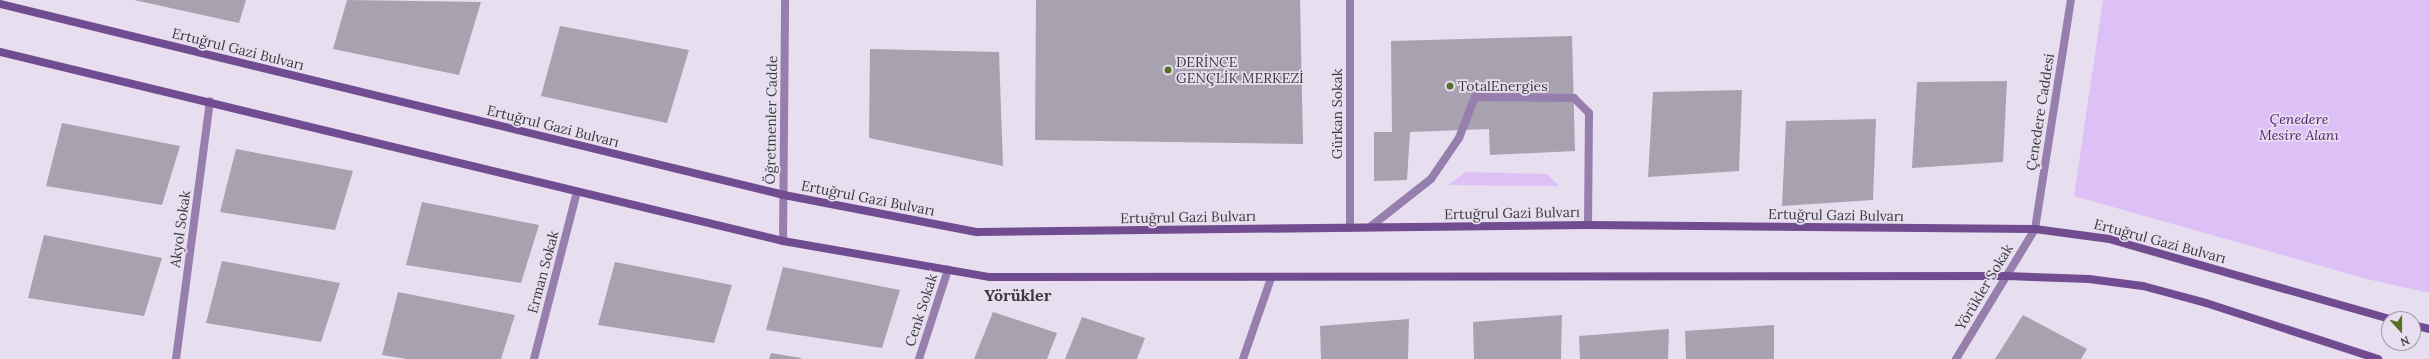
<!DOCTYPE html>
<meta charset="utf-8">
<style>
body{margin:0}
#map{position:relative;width:2429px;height:359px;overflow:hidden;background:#e7dfef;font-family:Lora,serif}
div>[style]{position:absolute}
.green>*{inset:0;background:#dcc0f6}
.building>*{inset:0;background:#a8a1b0}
.service>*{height:8px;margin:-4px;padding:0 4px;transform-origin:4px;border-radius:4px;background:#967ead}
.minor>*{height:8px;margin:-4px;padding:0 4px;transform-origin:4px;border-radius:4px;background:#967ead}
.tertiary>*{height:8px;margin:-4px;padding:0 4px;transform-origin:4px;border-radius:4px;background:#967ead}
.secondary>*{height:8px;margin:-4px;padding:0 4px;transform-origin:4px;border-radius:4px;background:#714c90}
.dots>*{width:11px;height:11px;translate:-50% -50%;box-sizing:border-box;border:2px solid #e7dfef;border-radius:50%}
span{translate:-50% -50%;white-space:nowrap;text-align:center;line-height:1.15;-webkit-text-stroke:3.5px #e7dfef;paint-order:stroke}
.street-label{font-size:14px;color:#3c393f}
.poi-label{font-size:14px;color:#3c393f}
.left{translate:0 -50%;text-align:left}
.park-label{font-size:14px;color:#4d1e6e;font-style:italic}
.quarter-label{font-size:16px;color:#3c393f;font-weight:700}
.north{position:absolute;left:2381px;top:311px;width:40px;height:40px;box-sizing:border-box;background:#e7dfef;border:1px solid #a39da9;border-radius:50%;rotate:159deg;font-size:11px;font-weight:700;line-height:16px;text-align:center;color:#3c393f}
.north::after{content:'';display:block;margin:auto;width:14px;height:18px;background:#557227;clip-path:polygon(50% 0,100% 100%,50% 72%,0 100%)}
</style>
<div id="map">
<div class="green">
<i style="clip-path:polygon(2103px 0,2429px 0,2429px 293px,2367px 279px,2074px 196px)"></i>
<i style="clip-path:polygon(1466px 172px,1547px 174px,1559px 186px,1448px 185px)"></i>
</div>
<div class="building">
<i style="clip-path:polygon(134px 0,246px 0,239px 23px)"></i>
<i style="clip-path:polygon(347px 0,481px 2px,459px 75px,333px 49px)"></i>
<i style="clip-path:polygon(1036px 0,1300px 0,1303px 144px,1035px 140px)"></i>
<i style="clip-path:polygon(560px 26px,689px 50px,667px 123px,541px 96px)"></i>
<i style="clip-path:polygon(1572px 36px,1575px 151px,1490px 155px,1489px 129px,1410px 132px,1407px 180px,1374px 181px,1374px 132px,1392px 132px,1391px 41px)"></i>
<i style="clip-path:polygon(870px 49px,999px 52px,1003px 166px,869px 138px)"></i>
<i style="clip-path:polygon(2007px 81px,2003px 162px,1912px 168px,1917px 82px)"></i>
<i style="clip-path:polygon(1742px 90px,1739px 171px,1648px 177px,1653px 92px)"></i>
<i style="clip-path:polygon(1876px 119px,1873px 200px,1782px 206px,1786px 121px)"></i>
<i style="clip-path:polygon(62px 123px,180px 146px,162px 205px,46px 186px)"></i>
<i style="clip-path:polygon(236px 149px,353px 171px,335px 230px,220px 212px)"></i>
<i style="clip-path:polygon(422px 202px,539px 225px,521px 283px,406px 265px)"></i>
<i style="clip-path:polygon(44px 235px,162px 258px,144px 316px,28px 298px)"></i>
<i style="clip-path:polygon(222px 261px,340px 283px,321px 342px,206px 323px)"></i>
<i style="clip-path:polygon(615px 262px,732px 285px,714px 343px,598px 325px)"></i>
<i style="clip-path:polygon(783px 267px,900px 290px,882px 348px,766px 330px)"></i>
<i style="clip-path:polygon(398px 292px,515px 315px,501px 359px,407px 359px,382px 355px)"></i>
<i style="clip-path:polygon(993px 312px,1057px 333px,1047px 359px,974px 359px)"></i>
<i style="clip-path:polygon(1562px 315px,1561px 359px,1474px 359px,1473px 322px)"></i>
<i style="clip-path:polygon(2023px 315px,2087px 349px,2081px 359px,1995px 359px)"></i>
<i style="clip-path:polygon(1082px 317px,1145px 338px,1137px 359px,1065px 359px)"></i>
<i style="clip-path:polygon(1409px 319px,1408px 359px,1321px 359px,1320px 326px)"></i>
<i style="clip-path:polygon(1774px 325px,1774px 359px,1686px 359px,1685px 331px)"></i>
<i style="clip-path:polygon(1669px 329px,1668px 359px,1580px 359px,1579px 336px)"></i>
<i style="clip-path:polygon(771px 353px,801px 358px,801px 359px,769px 359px)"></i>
</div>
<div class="service">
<i style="left:1370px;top:227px;width:78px;rotate:-38.2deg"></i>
<i style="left:1431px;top:179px;width:50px;rotate:-55.7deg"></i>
<i style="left:1459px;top:138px;width:44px;rotate:-68.7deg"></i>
<i style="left:1475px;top:97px;width:99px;rotate:0.6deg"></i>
<i style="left:1574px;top:98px;width:21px;rotate:45deg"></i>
<i style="left:1589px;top:113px;width:112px;rotate:90.5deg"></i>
</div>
<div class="minor">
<i style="left:1350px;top:228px;width:228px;rotate:-90deg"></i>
<i style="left:176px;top:359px;width:260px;rotate:-82.5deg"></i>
<i style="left:534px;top:359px;width:172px;rotate:-75.6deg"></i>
<i style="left:919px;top:359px;width:94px;rotate:-72deg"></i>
<i style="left:1243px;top:359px;width:86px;rotate:-70.9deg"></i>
<i style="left:1956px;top:359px;width:152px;rotate:-58.7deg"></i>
</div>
<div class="tertiary">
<i style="left:2035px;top:229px;width:232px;rotate:-81.1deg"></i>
<i style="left:783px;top:241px;width:241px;rotate:-89.5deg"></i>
</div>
<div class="secondary">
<i style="left:0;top:4px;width:807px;rotate:13.69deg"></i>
<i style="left:784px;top:195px;width:197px;rotate:10.9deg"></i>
<i style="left:977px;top:232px;width:611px;rotate:-0.66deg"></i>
<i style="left:1588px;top:225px;width:447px;rotate:0.5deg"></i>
<i style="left:2035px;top:229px;width:75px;rotate:7.7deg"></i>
<i style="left:2109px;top:239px;width:292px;rotate:15.9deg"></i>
<i style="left:0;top:52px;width:805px;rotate:13.57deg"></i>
<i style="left:783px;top:241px;width:210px;rotate:9.9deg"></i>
<i style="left:990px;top:277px;width:1016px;rotate:-0.06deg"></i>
<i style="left:2006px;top:276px;width:83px;rotate:2.1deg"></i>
<i style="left:2089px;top:279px;width:54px;rotate:7.4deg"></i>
<i style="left:2143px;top:286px;width:65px;rotate:15.1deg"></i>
<i style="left:2206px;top:303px;width:181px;rotate:18deg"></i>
<i style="left:2413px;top:325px;width:16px;rotate:14deg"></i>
</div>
<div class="dots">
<i style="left:1168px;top:70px;background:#557227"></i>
<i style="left:1450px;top:86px;background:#557227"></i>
</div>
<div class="street-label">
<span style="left:238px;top:49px;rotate:14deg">Ertuğrul Gazi Bulvarı</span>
<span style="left:2040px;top:112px;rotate:-81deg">Çenedere Caddesi</span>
<span style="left:1337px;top:114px;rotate:-90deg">Gürkan Sokak</span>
<span style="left:771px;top:120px;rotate:-89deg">Öğretmenler Cadde</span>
<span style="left:553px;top:126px;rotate:14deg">Ertuğrul Gazi Bulvarı</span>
<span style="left:868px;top:198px;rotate:11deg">Ertuğrul Gazi Bulvarı</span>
<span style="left:1512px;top:213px;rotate:-1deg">Ertuğrul Gazi Bulvarı</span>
<span style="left:1836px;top:215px;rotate:1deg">Ertuğrul Gazi Bulvarı</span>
<span style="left:1188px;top:217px;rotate:-1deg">Ertuğrul Gazi Bulvarı</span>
<span style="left:180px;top:229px;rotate:-82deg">Akyol Sokak</span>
<span style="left:2160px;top:241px;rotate:15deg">Ertuğrul Gazi Bulvarı</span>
<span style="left:543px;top:272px;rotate:-75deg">Erman Sokak</span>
<span style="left:1984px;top:287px;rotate:-59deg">Yörükler Sokak</span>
<span style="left:921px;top:310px;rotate:-72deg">Cenk Sokak</span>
</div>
<div class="poi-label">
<span class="left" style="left:1176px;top:70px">DERİNCE<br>GENÇLİK MERKEZİ</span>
<span class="left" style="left:1458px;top:86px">TotalEnergies</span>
</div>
<div class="park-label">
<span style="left:2299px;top:127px">Çenedere<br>Mesire Alanı</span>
</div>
<div class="quarter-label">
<span style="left:1018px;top:295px">Yörükler</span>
</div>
<div class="north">N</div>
</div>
